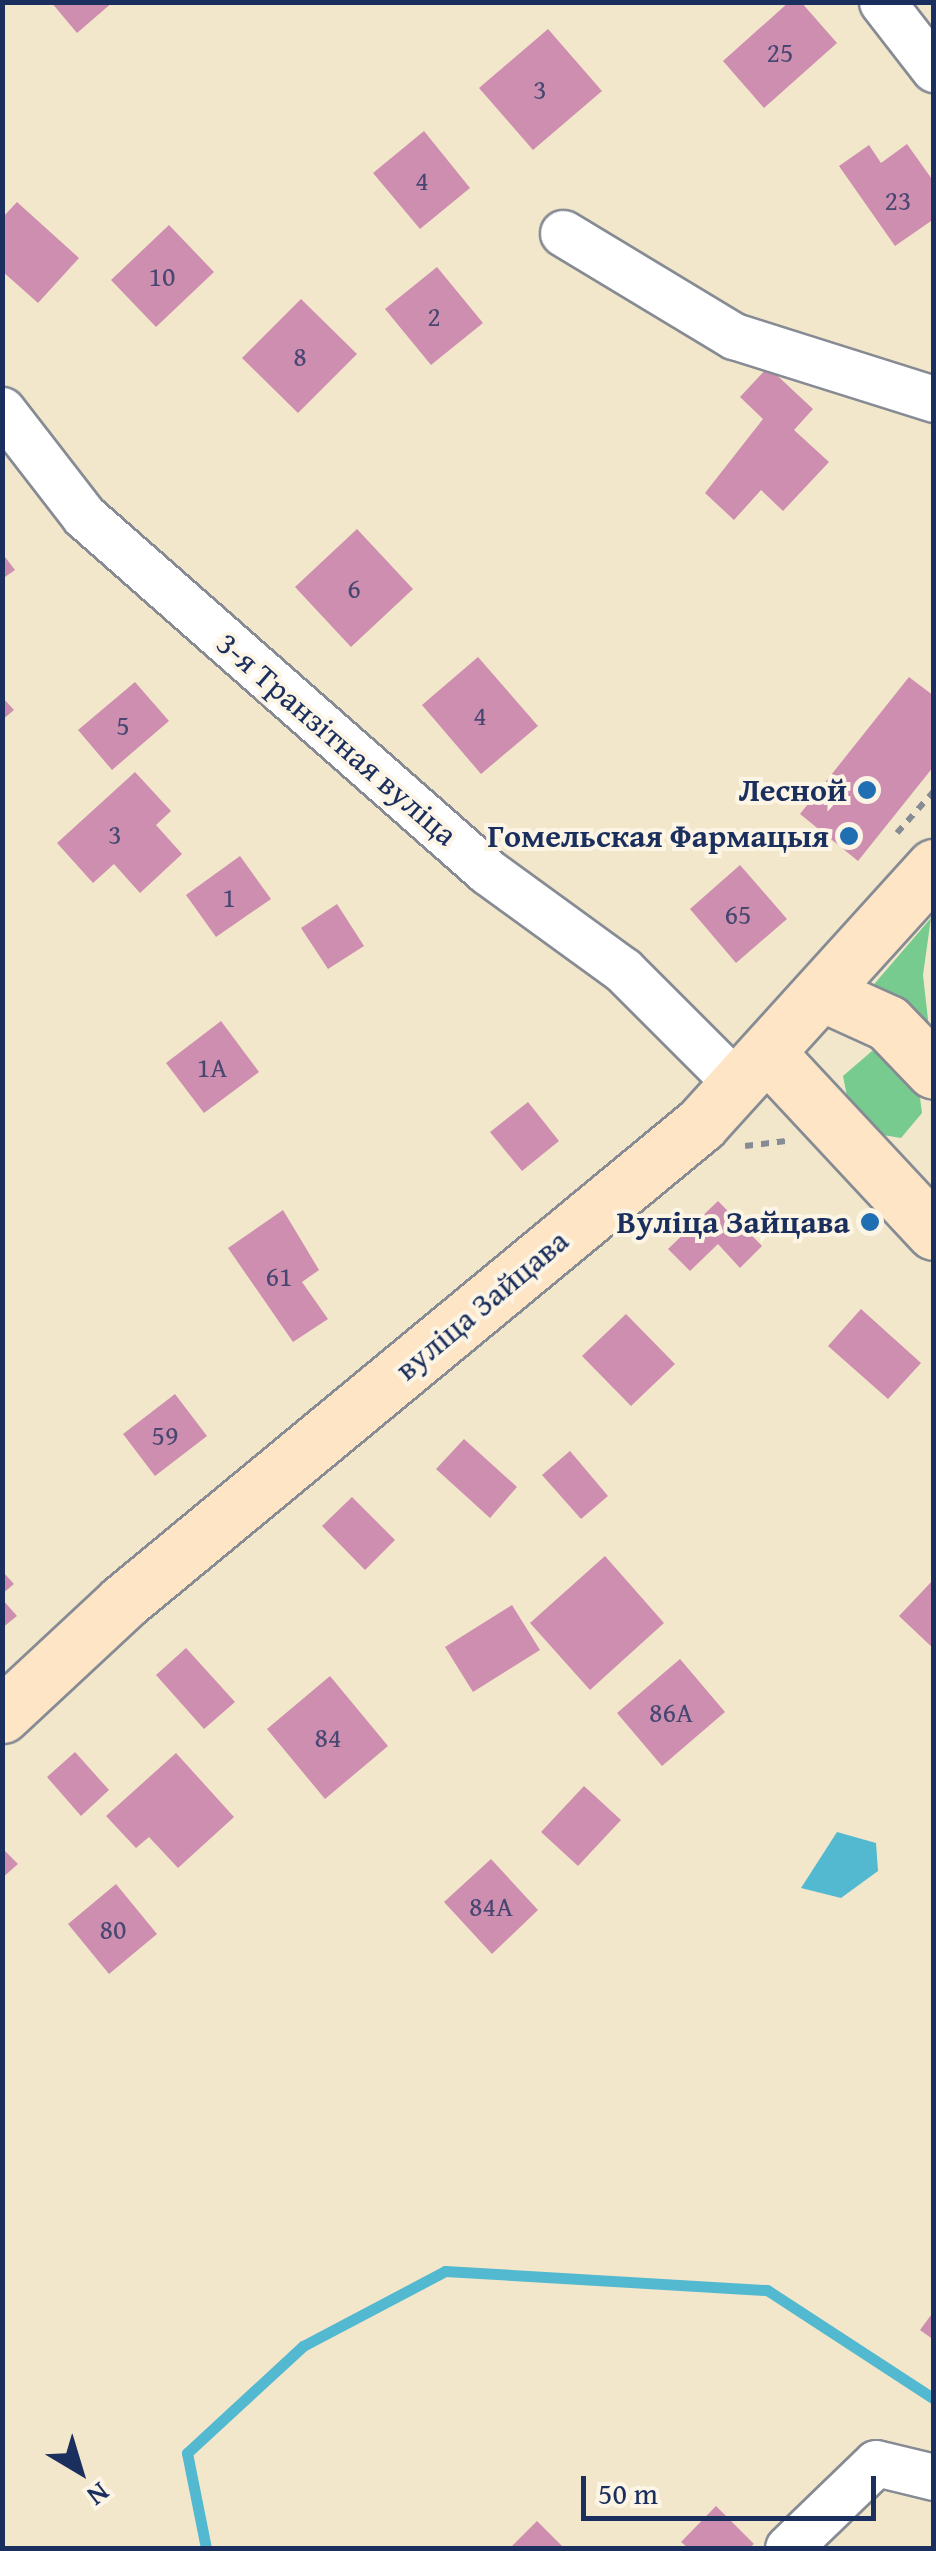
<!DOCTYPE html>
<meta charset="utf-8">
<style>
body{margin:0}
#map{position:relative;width:936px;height:2551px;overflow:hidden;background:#f2e7cb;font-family:"Gentium Book Plus",serif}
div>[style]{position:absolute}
.green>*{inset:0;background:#77cb8e}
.water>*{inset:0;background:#52b9d0}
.stream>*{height:11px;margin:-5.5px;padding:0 5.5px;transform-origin:5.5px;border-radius:5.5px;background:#52b9d0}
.building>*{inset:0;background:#ce8eb0}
.path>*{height:6px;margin-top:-3px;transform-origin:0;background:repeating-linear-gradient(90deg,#868b94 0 8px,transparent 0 16px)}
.roads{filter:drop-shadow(2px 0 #868b94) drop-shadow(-2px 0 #868b94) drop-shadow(0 2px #868b94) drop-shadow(0 -2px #868b94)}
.street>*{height:45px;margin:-22.5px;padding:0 22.5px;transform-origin:22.5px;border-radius:22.5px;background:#fff}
.secondary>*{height:55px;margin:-27.5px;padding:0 27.5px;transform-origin:27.5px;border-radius:27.5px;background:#fde5c5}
.dots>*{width:28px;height:28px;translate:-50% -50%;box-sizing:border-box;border:5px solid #fcf5e5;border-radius:50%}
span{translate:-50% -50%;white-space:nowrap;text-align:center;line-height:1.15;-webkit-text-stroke:8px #fcf5e5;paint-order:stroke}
.number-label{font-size:28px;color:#484772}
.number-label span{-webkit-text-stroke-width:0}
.street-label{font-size:32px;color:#1b2f5e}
.poi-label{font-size:32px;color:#1b2f5e;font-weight:700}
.right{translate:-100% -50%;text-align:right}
.frame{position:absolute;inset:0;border:5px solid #1b2f5e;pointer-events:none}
.north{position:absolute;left:30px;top:2421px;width:100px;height:100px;-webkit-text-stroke:8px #fcf5e5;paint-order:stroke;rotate:142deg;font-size:28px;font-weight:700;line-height:40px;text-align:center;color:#1b2f5e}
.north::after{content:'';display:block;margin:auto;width:35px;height:45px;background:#1b2f5e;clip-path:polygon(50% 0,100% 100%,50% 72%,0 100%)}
.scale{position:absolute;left:581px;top:2476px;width:295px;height:45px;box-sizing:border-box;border:5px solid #1b2f5e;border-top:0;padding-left:12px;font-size:30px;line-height:35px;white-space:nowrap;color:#1b2f5e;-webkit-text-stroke:8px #fcf5e5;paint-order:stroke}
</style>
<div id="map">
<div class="green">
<i style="clip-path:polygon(931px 918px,923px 975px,929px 1028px,863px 997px)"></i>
<i style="clip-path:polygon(872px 1051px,888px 1055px,919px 1090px,922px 1113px,901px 1138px,883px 1135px,847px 1096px,843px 1076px)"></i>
</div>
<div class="water">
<i style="clip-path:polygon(837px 1832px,876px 1843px,878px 1871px,841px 1898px,801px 1888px)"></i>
</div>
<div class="stream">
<i style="left:206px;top:2548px;width:97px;rotate:-101.3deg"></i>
<i style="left:187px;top:2453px;width:158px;rotate:-42.7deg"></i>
<i style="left:303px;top:2346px;width:161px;rotate:-27.8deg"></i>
<i style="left:445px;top:2271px;width:323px;rotate:3.4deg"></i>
<i style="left:767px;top:2290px;width:199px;rotate:33.1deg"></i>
</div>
<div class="building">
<i style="clip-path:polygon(51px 2px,113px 2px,77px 33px)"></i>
<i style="clip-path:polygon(789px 2px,801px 2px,837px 43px,764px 108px,723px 61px)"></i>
<i style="clip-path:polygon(548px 29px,602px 91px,533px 150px,479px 88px)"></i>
<i style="clip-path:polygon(424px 131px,470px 188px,420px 229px,373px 173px)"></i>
<i style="clip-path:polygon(907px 144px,934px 182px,934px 219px,895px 246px,839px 166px,869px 145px,881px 163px)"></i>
<i style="clip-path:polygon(17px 202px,79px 258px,38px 303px,2px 271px,2px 218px)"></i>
<i style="clip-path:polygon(169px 225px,214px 272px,156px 327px,111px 280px)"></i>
<i style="clip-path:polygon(437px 267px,483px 323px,431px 365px,385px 309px)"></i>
<i style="clip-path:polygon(301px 299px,357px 354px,298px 413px,242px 358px)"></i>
<i style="clip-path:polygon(768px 367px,813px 409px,794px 430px,829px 462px,783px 511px,761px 490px,734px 520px,705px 493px,763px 419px,740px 397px)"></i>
<i style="clip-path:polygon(357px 529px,413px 589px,351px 647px,295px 587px)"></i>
<i style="clip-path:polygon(2px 553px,15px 570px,2px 579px)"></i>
<i style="clip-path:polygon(478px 657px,538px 726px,481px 774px,422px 705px)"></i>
<i style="clip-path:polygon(909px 677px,934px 696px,934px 766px,858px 861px,800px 814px)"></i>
<i style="clip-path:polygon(135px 682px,169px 721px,112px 770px,78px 730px)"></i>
<i style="clip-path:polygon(2px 697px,14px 710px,2px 720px)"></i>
<i style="clip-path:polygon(135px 772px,171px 811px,156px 825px,182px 854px,140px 893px,114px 864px,93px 883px,57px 843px)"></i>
<i style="clip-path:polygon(240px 856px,271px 899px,216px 937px,186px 895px)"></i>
<i style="clip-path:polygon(740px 865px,787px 919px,736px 963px,690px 909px)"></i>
<i style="clip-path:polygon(337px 904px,364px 946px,328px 969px,301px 928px)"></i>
<i style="clip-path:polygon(221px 1021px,259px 1072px,204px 1113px,166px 1063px)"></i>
<i style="clip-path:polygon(528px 1102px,559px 1141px,522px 1171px,490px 1132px)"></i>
<i style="clip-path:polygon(718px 1201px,762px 1246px,740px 1268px,718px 1244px,690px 1271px,668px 1249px)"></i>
<i style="clip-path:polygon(283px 1210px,319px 1270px,302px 1282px,328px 1319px,293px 1342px,228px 1248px)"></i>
<i style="clip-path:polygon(861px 1309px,921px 1363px,888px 1399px,828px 1346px)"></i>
<i style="clip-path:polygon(626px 1314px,675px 1364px,631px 1406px,582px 1356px)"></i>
<i style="clip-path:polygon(175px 1394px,207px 1436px,155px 1476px,123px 1434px)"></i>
<i style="clip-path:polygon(464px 1439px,517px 1487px,490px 1518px,436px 1469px)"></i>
<i style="clip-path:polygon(570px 1451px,608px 1496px,581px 1519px,542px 1475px)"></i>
<i style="clip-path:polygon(352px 1497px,395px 1540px,365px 1570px,322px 1526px)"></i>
<i style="clip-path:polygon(605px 1556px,664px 1623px,590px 1690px,530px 1623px)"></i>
<i style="clip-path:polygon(2px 1571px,14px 1584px,2px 1594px)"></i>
<i style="clip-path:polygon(934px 1579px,934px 1649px,899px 1616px)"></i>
<i style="clip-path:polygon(2px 1599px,17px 1616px,2px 1628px)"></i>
<i style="clip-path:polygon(512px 1605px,540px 1650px,473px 1692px,445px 1647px)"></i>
<i style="clip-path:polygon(186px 1648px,235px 1702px,204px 1729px,156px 1675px)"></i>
<i style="clip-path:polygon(680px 1659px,725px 1712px,662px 1766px,617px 1713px)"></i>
<i style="clip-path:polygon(330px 1676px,388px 1746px,325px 1799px,267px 1729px)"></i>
<i style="clip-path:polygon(75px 1752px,109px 1790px,81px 1816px,47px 1777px)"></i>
<i style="clip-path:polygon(176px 1753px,234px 1817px,178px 1868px,149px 1837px,136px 1848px,106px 1816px)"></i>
<i style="clip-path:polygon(584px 1786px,621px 1820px,578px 1866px,541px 1832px)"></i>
<i style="clip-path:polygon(2px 1848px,18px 1864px,2px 1878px)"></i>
<i style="clip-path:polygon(491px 1859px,538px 1910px,492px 1954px,444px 1902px)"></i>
<i style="clip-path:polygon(116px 1884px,157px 1934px,109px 1974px,68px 1924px)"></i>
<i style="clip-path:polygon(934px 2311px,934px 2340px,920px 2330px)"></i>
<i style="clip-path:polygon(716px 2506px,754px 2544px,749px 2548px,688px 2548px,681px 2542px)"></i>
<i style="clip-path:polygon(537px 2521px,564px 2548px,510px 2548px)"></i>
</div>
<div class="path">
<i style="left:897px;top:833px;width:56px;rotate:-48.6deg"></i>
<i style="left:745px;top:1146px;width:41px;rotate:-7deg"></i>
</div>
<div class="roads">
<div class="street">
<i style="left:882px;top:2px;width:85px;rotate:52.2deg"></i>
<i style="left:563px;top:233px;width:200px;rotate:31.1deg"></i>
<i style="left:734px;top:336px;width:210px;rotate:17.5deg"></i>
<i style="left:2px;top:410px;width:134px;rotate:52.3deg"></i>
<i style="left:84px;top:516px;width:538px;rotate:41.39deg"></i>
<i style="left:488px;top:872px;width:167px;rotate:36deg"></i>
<i style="left:623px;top:970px;width:164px;rotate:45deg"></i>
<i style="left:788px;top:2548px;width:122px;rotate:-44deg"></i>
<i style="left:876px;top:2463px;width:60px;rotate:13.6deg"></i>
</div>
<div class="secondary">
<i style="left:824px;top:994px;width:70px;rotate:24.4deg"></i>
<i style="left:888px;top:1023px;width:66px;rotate:46.2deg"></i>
<i style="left:769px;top:1055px;width:242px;rotate:47deg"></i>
<i style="left:2px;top:1715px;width:166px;rotate:-43deg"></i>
<i style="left:123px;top:1602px;width:750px;rotate:-39.59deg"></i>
<i style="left:701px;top:1124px;width:347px;rotate:-47.8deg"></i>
</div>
</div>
<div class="dots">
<i style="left:867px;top:790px;background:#1f6fb2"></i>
<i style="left:849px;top:836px;background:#1f6fb2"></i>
<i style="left:870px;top:1222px;background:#1f6fb2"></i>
</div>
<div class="number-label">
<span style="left:780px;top:52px">25</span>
<span style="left:540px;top:89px">3</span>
<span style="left:422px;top:180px">4</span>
<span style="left:898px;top:200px">23</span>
<span style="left:162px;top:276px">10</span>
<span style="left:434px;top:316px">2</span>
<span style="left:300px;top:356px">8</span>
<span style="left:354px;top:588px">6</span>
<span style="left:480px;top:715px">4</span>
<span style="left:123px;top:725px">5</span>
<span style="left:115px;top:834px">3</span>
<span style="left:229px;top:897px">1</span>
<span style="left:738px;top:914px">65</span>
<span style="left:212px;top:1067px">1А</span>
<span style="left:279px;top:1276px">61</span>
<span style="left:165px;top:1435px">59</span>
<span style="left:671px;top:1712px">86А</span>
<span style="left:328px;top:1737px">84</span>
<span style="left:491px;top:1906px">84А</span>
<span style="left:113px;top:1929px">80</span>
</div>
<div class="street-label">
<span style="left:337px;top:739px;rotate:41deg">3-я Транзітная вуліца</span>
<span style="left:482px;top:1305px;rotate:-40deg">вуліца Зайцава</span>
</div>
<div class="poi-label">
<span class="right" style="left:847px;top:790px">Лесной</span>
<span class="right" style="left:829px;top:836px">Гомельская Фармацыя</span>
<span class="right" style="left:850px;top:1222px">Вуліца Зайцава</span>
</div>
<div class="frame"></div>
<div class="north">N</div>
<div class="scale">50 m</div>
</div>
